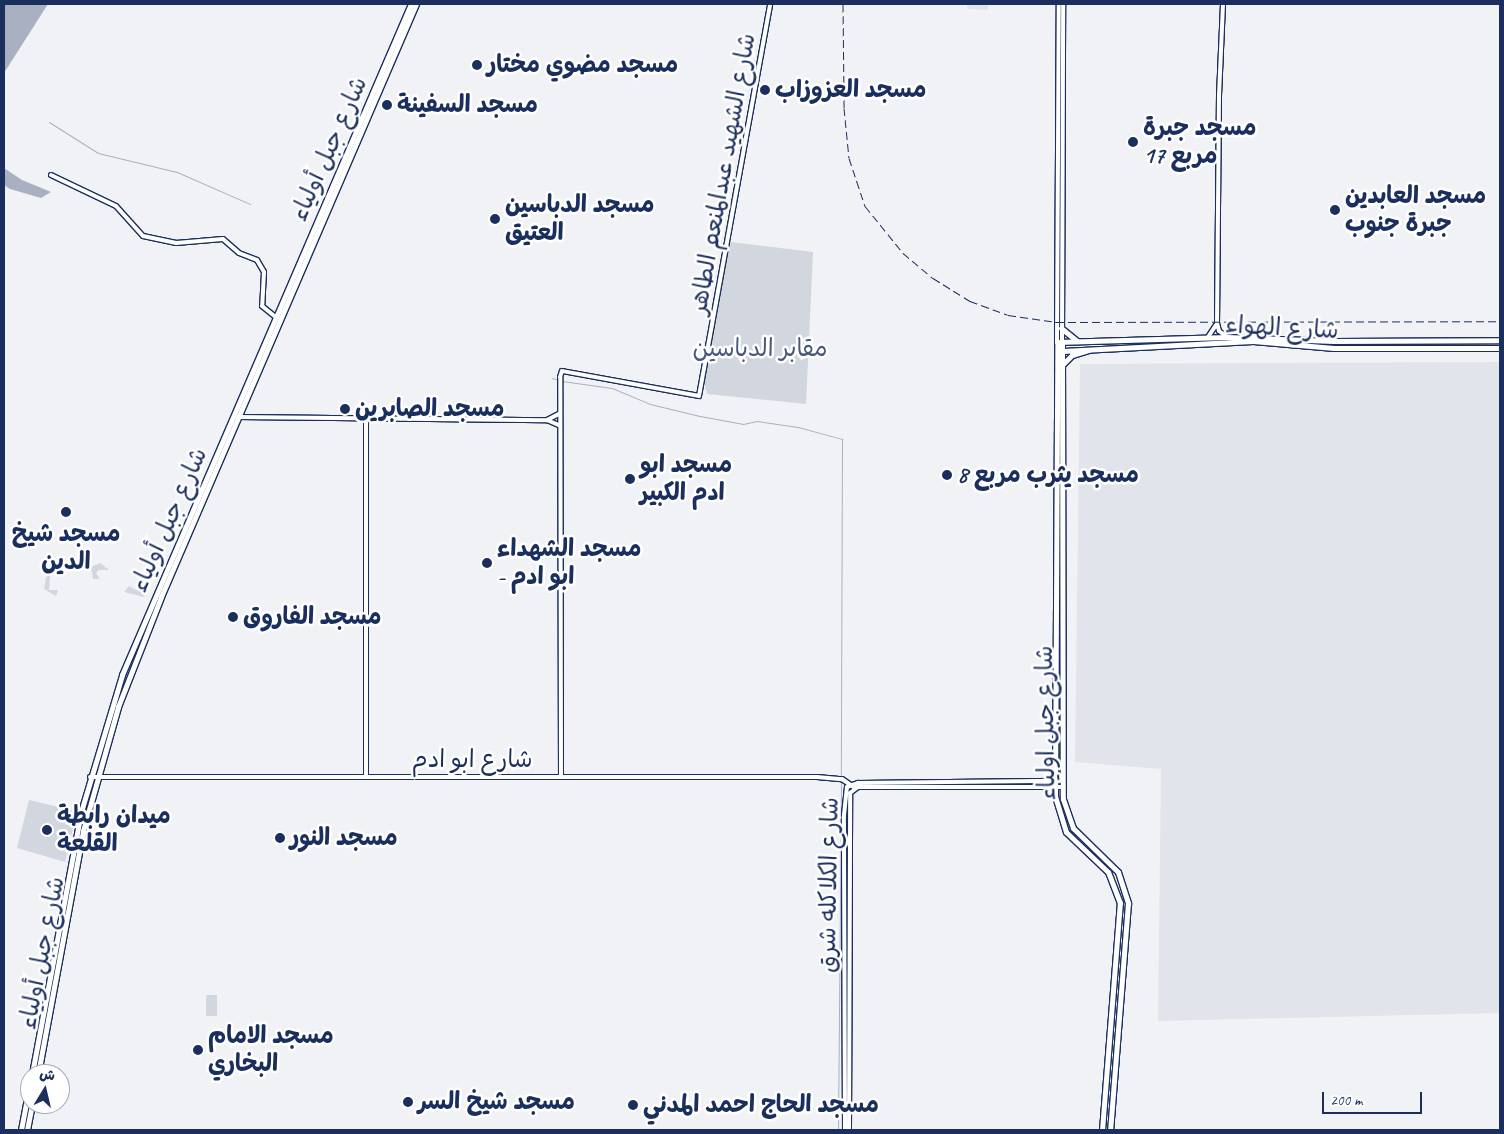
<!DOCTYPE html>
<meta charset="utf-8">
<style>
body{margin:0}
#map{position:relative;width:1504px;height:1134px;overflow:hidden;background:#f1f2f5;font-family:Caveat,"Playpen Sans Arabic",sans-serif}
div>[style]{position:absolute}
.built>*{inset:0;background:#e1e4ea}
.green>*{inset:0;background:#d2d6df}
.water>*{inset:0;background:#a8b0c2}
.stream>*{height:1px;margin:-0.5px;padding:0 0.5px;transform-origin:0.5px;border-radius:0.5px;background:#a8b0c2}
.roads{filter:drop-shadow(1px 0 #1b2f5e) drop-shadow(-1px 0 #1b2f5e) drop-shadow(0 1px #1b2f5e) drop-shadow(0 -1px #1b2f5e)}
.secondary>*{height:4px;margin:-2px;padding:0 2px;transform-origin:2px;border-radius:2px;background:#fff}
.primary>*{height:4.5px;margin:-2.25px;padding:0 2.25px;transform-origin:2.25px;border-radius:2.25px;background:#fff}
.highway>*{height:5px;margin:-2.5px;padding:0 2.5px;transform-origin:2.5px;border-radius:2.5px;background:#fff}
.rail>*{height:1px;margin-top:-0.5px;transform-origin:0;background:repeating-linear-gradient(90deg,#1b2f5e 0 8px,transparent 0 12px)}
.dots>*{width:14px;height:14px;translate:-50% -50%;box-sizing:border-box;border:2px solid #fff;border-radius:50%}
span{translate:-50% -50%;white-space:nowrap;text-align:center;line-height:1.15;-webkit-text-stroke:5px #fff;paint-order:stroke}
.poi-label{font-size:24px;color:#1b2f5e;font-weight:700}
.left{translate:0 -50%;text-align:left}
.street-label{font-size:24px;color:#1b2f5e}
.park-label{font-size:24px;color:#49597e}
.frame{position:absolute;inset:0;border:5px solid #1b2f5e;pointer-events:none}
.north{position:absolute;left:20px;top:1064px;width:50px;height:50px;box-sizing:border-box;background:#fff;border:1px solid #a4acbf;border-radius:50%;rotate:9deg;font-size:14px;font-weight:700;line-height:20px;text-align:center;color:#1b2f5e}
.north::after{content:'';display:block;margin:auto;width:18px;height:22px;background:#1b2f5e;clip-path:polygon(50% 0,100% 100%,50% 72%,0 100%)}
.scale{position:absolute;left:1322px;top:1092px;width:100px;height:22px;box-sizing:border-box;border:2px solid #1b2f5e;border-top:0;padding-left:6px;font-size:15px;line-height:18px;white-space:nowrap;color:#1b2f5e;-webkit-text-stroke:4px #fff;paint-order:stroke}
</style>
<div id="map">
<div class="built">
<i style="clip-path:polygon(967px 4px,988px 4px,988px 10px,967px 9px)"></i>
<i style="clip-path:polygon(1500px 362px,1500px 1013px,1158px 1021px,1161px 769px,1075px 762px,1080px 364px)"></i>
</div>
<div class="green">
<i style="clip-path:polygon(730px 242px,813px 252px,806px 404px,707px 394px,704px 382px)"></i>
<i style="clip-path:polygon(100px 563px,109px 570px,99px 570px,96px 573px,100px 579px,93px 579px,91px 567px)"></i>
<i style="clip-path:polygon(50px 575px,49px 590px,58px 590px,56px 596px,44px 589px,46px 577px)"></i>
<i style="clip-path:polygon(143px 583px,149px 584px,144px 597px,124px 592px,129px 586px,138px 591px)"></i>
<i style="clip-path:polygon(29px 800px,77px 811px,65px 862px,17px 848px)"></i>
<i style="clip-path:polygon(206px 995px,217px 995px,217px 1016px,206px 1016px)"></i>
</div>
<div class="water">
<i style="clip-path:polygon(4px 4px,48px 4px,4px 73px)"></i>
<i style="clip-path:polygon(4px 168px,22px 180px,51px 192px,41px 198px,10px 189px,4px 185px)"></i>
</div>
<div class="stream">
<i style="left:49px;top:122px;width:58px;rotate:32.3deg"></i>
<i style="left:98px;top:153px;width:81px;rotate:13.5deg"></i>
<i style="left:177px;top:172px;width:80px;rotate:23.7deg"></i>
<i style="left:552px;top:378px;width:6px;rotate:18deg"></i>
<i style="left:562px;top:381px;width:50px;rotate:8deg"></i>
<i style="left:612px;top:388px;width:41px;rotate:22.8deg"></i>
<i style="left:650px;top:404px;width:51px;rotate:13.5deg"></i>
<i style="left:700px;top:416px;width:44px;rotate:10.5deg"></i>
<i style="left:743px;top:424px;width:14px;rotate:-12deg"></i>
<i style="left:757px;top:421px;width:41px;rotate:8.3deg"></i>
<i style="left:798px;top:427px;width:46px;rotate:15.3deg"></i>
<i style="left:842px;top:439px;width:338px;rotate:90.2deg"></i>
<i style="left:838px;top:1130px;width:349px;rotate:-89.5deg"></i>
</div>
<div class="roads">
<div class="secondary">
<i style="left:1223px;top:4px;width:91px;rotate:92.5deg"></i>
<i style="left:1219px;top:95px;width:228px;rotate:90.5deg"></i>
<i style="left:1217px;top:323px;width:8px;rotate:76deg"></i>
<i style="left:1219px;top:331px;width:10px;rotate:37deg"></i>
<i style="left:51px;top:175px;width:72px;rotate:25.5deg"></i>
<i style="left:116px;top:206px;width:40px;rotate:48deg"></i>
<i style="left:143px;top:236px;width:34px;rotate:12deg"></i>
<i style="left:176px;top:243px;width:47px;rotate:-4.9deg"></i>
<i style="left:223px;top:239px;width:21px;rotate:41deg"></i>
<i style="left:239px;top:253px;width:19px;rotate:21deg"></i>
<i style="left:257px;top:260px;width:14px;rotate:60deg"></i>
<i style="left:264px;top:272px;width:34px;rotate:93deg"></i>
<i style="left:262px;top:306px;width:19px;rotate:39deg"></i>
<i style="left:1208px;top:337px;width:14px;rotate:-56deg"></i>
<i style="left:1057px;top:342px;width:338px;rotate:-89.7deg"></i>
<i style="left:1062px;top:342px;width:338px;rotate:-89.8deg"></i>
<i style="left:238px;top:417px;width:309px;rotate:0.6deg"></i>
<i style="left:547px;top:420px;width:13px;rotate:23deg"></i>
<i style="left:547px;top:420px;width:13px;rotate:-27deg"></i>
<i style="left:561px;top:776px;width:399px;rotate:-90.1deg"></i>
<i style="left:560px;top:377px;width:6px;rotate:-72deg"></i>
<i style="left:562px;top:371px;width:139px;rotate:10.3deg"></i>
<i style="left:699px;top:396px;width:398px;rotate:-79.7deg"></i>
<i style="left:90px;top:777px;width:727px"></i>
<i style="left:817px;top:777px;width:25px;rotate:5deg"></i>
<i style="left:842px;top:779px;width:16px;rotate:35deg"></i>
<i style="left:366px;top:777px;width:358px;rotate:-90deg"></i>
<i style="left:845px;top:1130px;width:315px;rotate:-90.2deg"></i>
<i style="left:844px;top:815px;width:28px;rotate:-84deg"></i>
<i style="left:847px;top:787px;width:12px;rotate:-20deg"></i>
<i style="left:858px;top:783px;width:203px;rotate:-0.6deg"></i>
<i style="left:849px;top:1130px;width:337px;rotate:-89.8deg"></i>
<i style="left:850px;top:793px;width:10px;rotate:-37deg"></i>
<i style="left:858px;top:787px;width:203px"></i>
</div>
<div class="primary">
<i style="left:32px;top:1074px;width:267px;rotate:-79.4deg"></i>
<i style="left:81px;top:812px;width:143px;rotate:-73.3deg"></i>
<i style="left:122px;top:675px;width:731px;rotate:-66.7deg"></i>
<i style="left:38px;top:1074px;width:247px;rotate:-79.5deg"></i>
<i style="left:83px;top:831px;width:129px;rotate:-74.2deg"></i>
<i style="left:118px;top:707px;width:118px;rotate:-68.6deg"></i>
<i style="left:161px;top:597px;width:646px;rotate:-66.73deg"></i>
<i style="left:21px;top:1130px;width:48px;rotate:-79.2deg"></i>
<i style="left:27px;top:1130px;width:26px;rotate:-79deg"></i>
</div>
<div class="highway">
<i style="left:1061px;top:328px;width:21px;rotate:39deg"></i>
<i style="left:1062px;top:342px;width:457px;rotate:89.9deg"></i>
<i style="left:1063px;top:799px;width:31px;rotate:71deg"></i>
<i style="left:1073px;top:828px;width:63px;rotate:44.4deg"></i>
<i style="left:1118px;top:872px;width:33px;rotate:72deg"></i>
<i style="left:1128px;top:903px;width:228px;rotate:94.5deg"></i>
<i style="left:1063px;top:351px;width:190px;rotate:-3deg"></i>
<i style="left:1253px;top:341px;width:81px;rotate:4.9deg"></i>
<i style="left:1334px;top:348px;width:166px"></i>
<i style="left:1063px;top:364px;width:13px;rotate:-45deg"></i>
<i style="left:1072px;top:355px;width:17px;rotate:-17deg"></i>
<i style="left:1102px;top:1130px;width:228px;rotate:-85.5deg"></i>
<i style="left:1120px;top:903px;width:33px;rotate:-111deg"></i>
<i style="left:1108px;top:872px;width:58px;rotate:-136.4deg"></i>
<i style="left:1066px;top:832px;width:38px;rotate:-107deg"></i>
<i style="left:1055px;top:796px;width:454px;rotate:-89.7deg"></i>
<i style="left:1057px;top:342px;width:170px;rotate:-1.7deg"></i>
<i style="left:1227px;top:337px;width:107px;rotate:2.1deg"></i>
<i style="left:1334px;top:341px;width:166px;rotate:-0.3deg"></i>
</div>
</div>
<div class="rail">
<i style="left:843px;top:4px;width:104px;rotate:89.4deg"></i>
<i style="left:844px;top:108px;width:50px;rotate:84.3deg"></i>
<i style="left:849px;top:158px;width:51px;rotate:71.6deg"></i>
<i style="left:865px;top:206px;width:60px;rotate:51deg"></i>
<i style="left:903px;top:253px;width:39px;rotate:40deg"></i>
<i style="left:933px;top:278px;width:44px;rotate:31.9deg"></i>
<i style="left:970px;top:301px;width:40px;rotate:20.2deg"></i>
<i style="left:1008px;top:315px;width:49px;rotate:8.3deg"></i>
<i style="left:1056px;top:322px;width:444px;rotate:-0.1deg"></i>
</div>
<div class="dots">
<i style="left:477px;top:65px;background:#1b2f5e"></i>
<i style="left:765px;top:90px;background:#1b2f5e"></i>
<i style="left:387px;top:105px;background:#1b2f5e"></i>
<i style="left:1133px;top:142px;background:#1b2f5e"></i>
<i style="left:1335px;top:210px;background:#1b2f5e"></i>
<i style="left:495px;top:219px;background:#1b2f5e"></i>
<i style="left:345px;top:409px;background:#1b2f5e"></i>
<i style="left:947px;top:475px;background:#1b2f5e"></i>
<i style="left:630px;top:479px;background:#1b2f5e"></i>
<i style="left:66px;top:512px;background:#1b2f5e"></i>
<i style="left:487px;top:563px;background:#1b2f5e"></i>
<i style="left:233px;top:617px;background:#1b2f5e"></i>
<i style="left:47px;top:830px;background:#1b2f5e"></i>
<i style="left:280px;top:838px;background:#1b2f5e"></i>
<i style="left:198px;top:1050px;background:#1b2f5e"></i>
<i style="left:408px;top:1102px;background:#1b2f5e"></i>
<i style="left:633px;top:1105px;background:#1b2f5e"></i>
</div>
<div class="poi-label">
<span class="left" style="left:487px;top:65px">مسجد مضوي مختار</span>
<span class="left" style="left:775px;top:90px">مسجد العزوزاب</span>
<span class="left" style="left:397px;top:105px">مسجد السفينة</span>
<span class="left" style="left:1143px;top:142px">مسجد جبرة<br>مربع 17</span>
<span class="left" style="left:1345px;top:210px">مسجد العابدين<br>جبرة جنوب</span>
<span class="left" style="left:505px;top:219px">مسجد الدباسين<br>العتيق</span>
<span class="left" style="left:355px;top:409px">مسجد الصابرين</span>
<span class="left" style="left:640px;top:479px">مسجد ابو<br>ادم الكبير</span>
<span class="left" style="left:957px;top:475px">مسجد يثرب مربع 8</span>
<span style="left:66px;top:548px">مسجد شيخ<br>الدين</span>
<span class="left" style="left:497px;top:563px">مسجد الشهداء<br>- ابو ادم</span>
<span class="left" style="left:243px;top:617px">مسجد الفاروق</span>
<span class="left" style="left:57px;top:830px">ميدان رابطة<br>القلعة</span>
<span class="left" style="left:290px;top:838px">مسجد النور</span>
<span class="left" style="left:208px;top:1050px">مسجد الامام<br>البخاري</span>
<span class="left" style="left:418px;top:1102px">مسجد شيخ السر</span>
<span class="left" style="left:643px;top:1105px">مسجد الحاج احمد المدني</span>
</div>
<div class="street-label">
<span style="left:329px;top:149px;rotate:-66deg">شارع جبل أولياء</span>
<span style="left:723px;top:174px;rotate:-80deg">شارع الشهيد عبدالمنعم الطاهر</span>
<span style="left:1282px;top:328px;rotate:3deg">شارع الهواء</span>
<span style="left:169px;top:520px;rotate:-66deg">شارع جبل أولياء</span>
<span style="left:1046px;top:723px;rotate:-91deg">شارع جبل اولياء</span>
<span style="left:472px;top:760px">شارع ابو ادم</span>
<span style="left:829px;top:885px;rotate:-89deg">شارع الكلاكله شرق</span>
<span style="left:42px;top:953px;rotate:-79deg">شارع جبل أولياء</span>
</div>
<div class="park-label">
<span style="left:760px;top:349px">مقابر الدباسين</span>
</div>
<div class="frame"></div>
<div class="north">ش</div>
<div class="scale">200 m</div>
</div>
